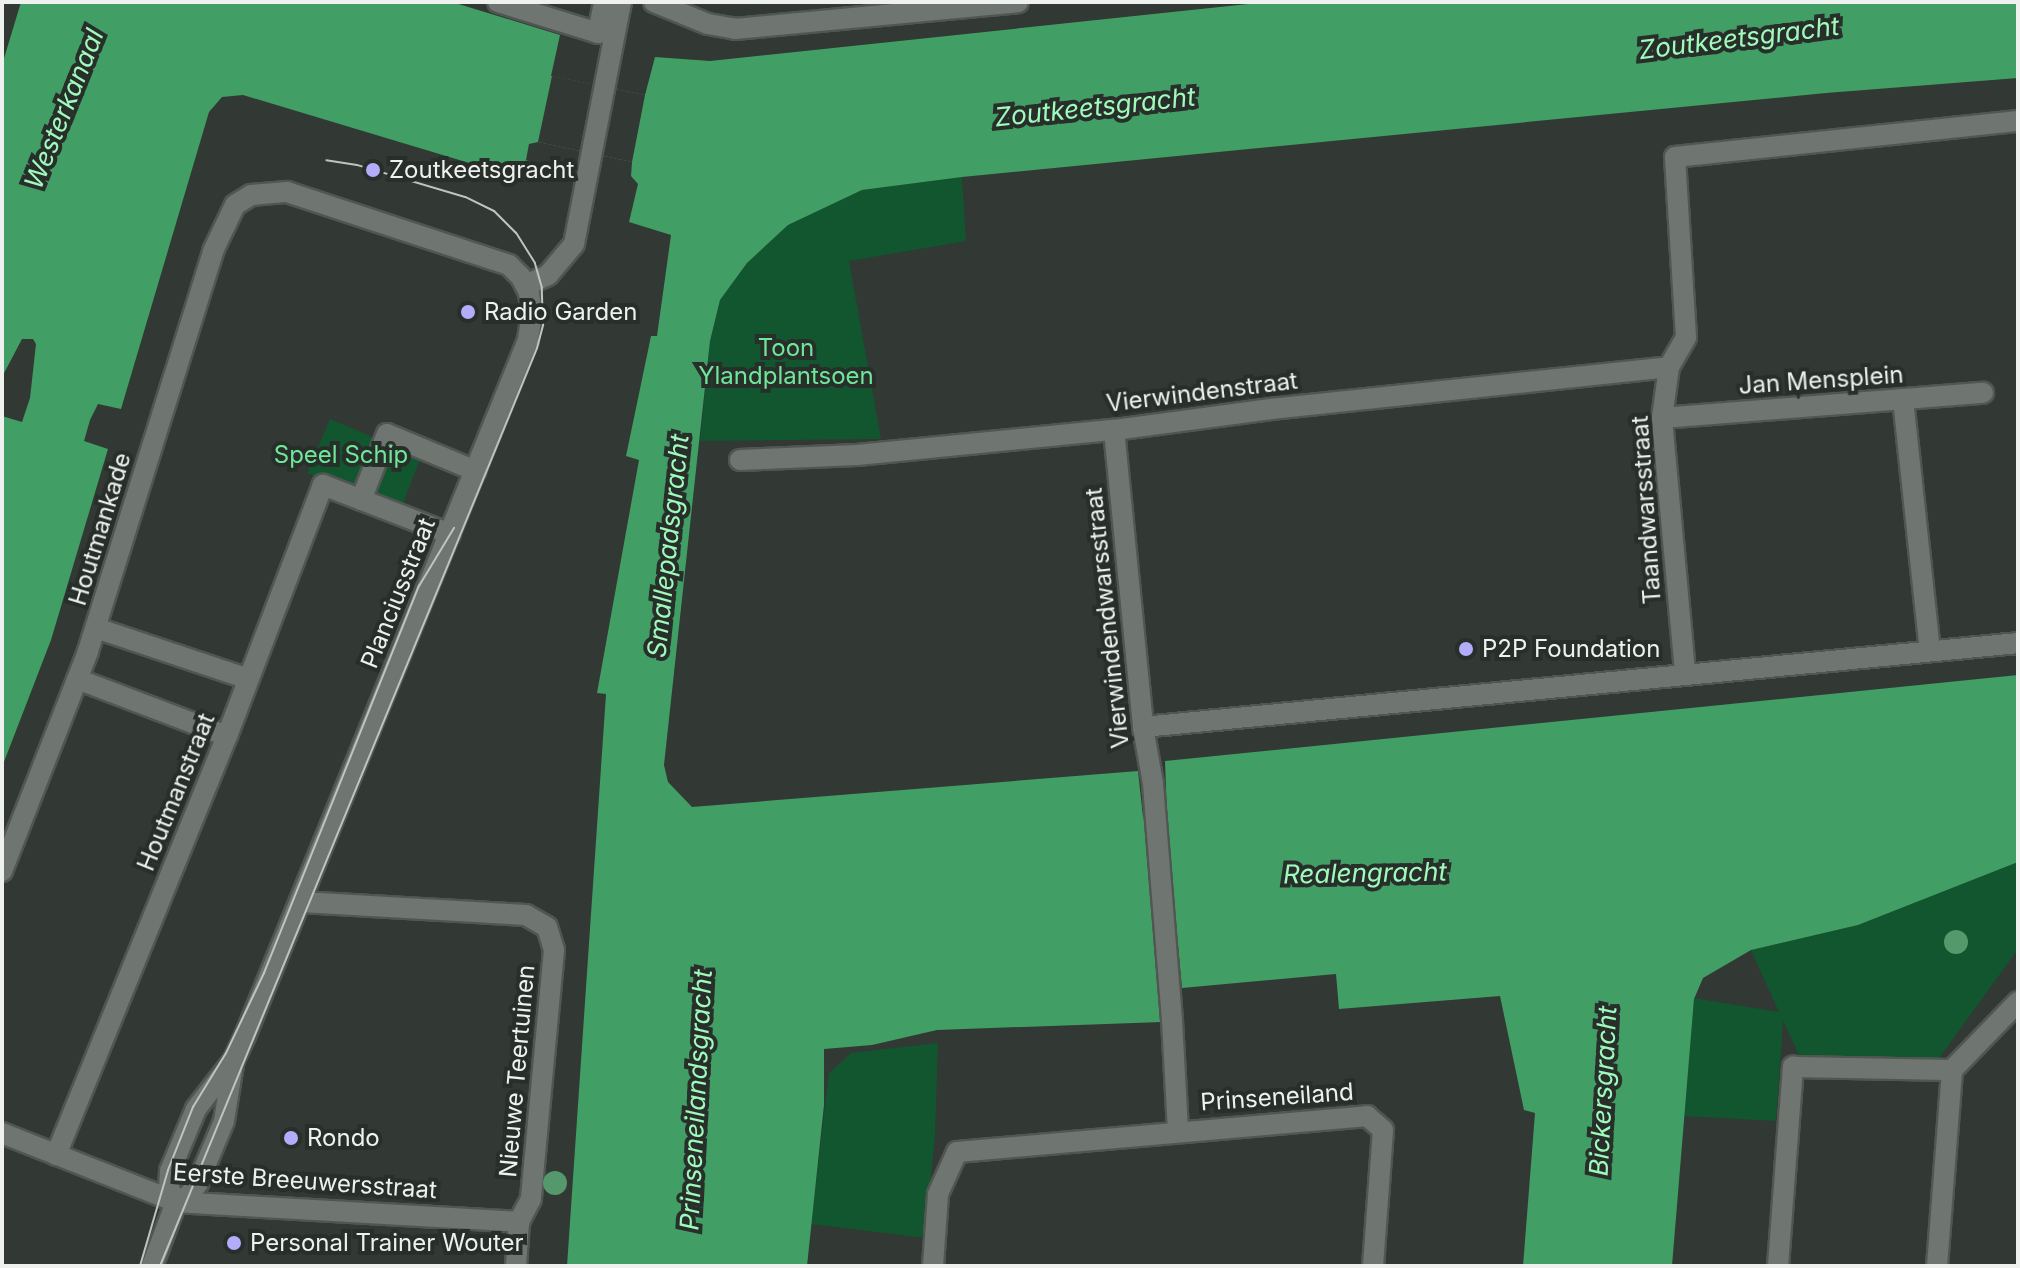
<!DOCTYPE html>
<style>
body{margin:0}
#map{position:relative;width:2020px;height:1268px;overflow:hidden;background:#323833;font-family:Inter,sans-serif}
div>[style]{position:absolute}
.green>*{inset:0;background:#11562f}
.water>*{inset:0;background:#419e64}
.pier>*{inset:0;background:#323833}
.roads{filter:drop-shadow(2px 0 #515652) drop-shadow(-2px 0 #515652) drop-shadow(0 2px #515652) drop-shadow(0 -2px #515652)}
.service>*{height:20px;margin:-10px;padding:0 10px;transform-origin:10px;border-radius:10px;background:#6f7671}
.pedestrian>*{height:20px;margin:-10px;padding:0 10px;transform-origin:10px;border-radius:10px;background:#6f7671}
.minor>*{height:20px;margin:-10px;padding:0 10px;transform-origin:10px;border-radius:10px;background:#6f7671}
.tram>*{height:2px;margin:-1px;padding:0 1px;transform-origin:1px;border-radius:1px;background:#c0c4c1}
.trees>*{width:24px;height:24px;margin:-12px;border-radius:50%;background:#54986c}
.dots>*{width:22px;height:22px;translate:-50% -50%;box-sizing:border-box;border:4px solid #282e2a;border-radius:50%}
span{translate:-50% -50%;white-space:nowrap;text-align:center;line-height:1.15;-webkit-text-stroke:8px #282e2a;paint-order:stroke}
.poi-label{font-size:24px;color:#eef1ee}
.left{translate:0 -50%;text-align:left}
.park-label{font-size:24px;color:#6fe79a}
.street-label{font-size:24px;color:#eef1ee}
.water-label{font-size:26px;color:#9ffabb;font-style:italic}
.frame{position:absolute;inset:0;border:4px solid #eef1ee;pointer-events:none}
</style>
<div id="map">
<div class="green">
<i style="clip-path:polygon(962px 177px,966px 241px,849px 261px,881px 439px,700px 441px,710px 341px,720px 300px,747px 263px,788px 225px,862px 190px)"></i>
<i style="clip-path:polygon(330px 419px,375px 438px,352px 492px,307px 473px)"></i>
<i style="clip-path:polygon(390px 445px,421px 457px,400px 511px,369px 499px)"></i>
<i style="clip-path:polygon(2018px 862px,2018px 949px,1937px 1061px,1800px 1057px,1783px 1021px,1776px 1121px,1684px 1116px,1694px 998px,1779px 1012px,1751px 950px,1858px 925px)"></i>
<i style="clip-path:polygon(938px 1043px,935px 1135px,925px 1238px,811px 1224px,829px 1073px,851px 1053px)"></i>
</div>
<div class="water">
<i style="clip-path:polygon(21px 2px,452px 2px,560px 35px,551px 76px,645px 95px,655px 57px,710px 61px,1267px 2px,2018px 2px,2018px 78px,1826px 93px,962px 177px,862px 190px,788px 225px,747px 263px,720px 300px,710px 341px,664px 765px,668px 782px,692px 807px,1138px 771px,1143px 817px,1167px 815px,1165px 761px,2018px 675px,2018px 862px,1858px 925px,1751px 950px,1703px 978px,1694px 999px,1672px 1266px,1523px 1266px,1535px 1113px,1524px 1110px,1500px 996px,1339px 1009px,1336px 974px,1182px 988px,1178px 945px,1156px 948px,1162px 1022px,937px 1030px,872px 1045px,824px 1049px,824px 1105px,807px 1266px,567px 1266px,606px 694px,597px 693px,639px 460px,626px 456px,651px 336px,657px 336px,671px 235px,629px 222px,638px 184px,631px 176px,632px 162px,538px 142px,529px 144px,526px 160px,533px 162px,529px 181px,243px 95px,222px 97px,209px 112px,121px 409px,98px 404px,90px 420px,84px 441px,108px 449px,51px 640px,2px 767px,2px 416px,22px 422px,30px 398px,36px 344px,33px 339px,22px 339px,2px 377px,2px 65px)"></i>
</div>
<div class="pier">
<i style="clip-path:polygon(552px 76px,645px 95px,632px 162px,538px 142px)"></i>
</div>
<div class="roads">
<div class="service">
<i style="left:1903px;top:399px;width:253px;rotate:83.9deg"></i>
<i style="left:1662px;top:418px;width:322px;rotate:-4.5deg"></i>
</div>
<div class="pedestrian">
<i style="left:498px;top:2px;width:105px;rotate:17.2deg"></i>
<i style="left:598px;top:33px;width:32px;rotate:-79deg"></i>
<i style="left:361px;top:500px;width:71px;rotate:-68.5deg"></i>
<i style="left:387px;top:434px;width:96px;rotate:22.6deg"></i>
<i style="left:96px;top:628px;width:160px;rotate:18.5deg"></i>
<i style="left:77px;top:679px;width:160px;rotate:20.8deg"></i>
<i style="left:1143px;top:727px;width:58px;rotate:80deg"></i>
<i style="left:1153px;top:784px;width:237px;rotate:85.4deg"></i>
<i style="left:56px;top:1155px;width:453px;rotate:-67.8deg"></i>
<i style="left:227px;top:736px;width:269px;rotate:-69.1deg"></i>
<i style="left:323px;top:485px;width:136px;rotate:21.1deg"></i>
</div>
<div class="minor">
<i style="left:654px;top:2px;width:58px;rotate:22.2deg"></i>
<i style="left:708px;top:24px;width:27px;rotate:10deg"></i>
<i style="left:735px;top:29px;width:284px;rotate:-5.4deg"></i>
<i style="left:526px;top:285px;width:24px;rotate:-24deg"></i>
<i style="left:548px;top:275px;width:40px;rotate:-50deg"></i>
<i style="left:574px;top:244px;width:247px;rotate:-79deg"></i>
<i style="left:1114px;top:430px;width:298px;rotate:84.4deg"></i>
<i style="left:1143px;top:727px;width:879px;rotate:-5.48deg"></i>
<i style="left:740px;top:460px;width:117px;rotate:-2.4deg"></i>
<i style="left:857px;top:455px;width:258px;rotate:-5.6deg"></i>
<i style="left:1114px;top:430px;width:158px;rotate:-7.6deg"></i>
<i style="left:1271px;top:409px;width:400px;rotate:-6deg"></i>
<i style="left:1685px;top:672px;width:255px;rotate:-95.2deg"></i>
<i style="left:1662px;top:418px;width:51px;rotate:-82.2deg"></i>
<i style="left:1669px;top:367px;width:34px;rotate:-60deg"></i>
<i style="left:1686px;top:337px;width:180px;rotate:-93.5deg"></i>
<i style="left:1675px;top:157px;width:345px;rotate:-6deg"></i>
<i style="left:2px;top:871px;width:236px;rotate:-68.6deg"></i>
<i style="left:88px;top:651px;width:419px;rotate:-72.6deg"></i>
<i style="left:213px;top:251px;width:51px;rotate:-64.4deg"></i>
<i style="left:235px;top:205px;width:19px;rotate:-32deg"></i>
<i style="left:251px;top:195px;width:36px;rotate:-5deg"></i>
<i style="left:287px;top:192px;width:234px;rotate:18.2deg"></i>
<i style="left:509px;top:265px;width:17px;rotate:45deg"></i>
<i style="left:521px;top:277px;width:18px;rotate:63deg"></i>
<i style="left:529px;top:293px;width:21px;rotate:82deg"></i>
<i style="left:532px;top:314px;width:26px;rotate:99deg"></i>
<i style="left:528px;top:340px;width:751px;rotate:112.13deg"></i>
<i style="left:245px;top:1036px;width:26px;rotate:115deg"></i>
<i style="left:234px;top:1060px;width:62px;rotate:127.8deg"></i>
<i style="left:196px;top:1109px;width:67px;rotate:112.8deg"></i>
<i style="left:170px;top:1171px;width:18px;rotate:93deg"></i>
<i style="left:169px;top:1189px;width:15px;rotate:62deg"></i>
<i style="left:301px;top:902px;width:225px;rotate:3.3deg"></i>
<i style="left:526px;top:915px;width:24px;rotate:30deg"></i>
<i style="left:547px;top:927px;width:24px;rotate:73deg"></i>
<i style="left:554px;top:950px;width:250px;rotate:95.3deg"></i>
<i style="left:531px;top:1199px;width:26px;rotate:118deg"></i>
<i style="left:519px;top:1222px;width:44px;rotate:93.9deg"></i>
<i style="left:1172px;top:1020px;width:110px;rotate:86.9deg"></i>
<i style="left:2px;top:1133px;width:187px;rotate:21.6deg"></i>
<i style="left:176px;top:1202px;width:344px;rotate:3.3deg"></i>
<i style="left:152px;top:1266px;width:68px;rotate:-69.4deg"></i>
<i style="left:176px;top:1202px;width:15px;rotate:-28deg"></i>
<i style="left:189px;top:1195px;width:15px;rotate:-53deg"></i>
<i style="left:198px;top:1183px;width:67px;rotate:-67.2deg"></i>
<i style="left:224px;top:1121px;width:58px;rotate:-81deg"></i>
<i style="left:933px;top:1266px;width:72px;rotate:-86deg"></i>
<i style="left:938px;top:1194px;width:46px;rotate:-65.7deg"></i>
<i style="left:957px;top:1152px;width:412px;rotate:-5deg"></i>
<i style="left:1367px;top:1116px;width:21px;rotate:41deg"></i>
<i style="left:1383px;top:1130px;width:136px;rotate:94.2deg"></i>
<i style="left:1778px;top:1266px;width:200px;rotate:-85.7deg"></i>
<i style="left:1793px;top:1067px;width:159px;rotate:1.1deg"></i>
<i style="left:1937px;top:1266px;width:197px;rotate:-85.6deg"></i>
<i style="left:1952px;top:1070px;width:95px;rotate:-45.9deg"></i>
</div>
</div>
<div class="tram">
<i style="left:140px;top:1266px;width:100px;rotate:-73.7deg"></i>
<i style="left:168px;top:1170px;width:68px;rotate:-68.4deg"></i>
<i style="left:193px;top:1107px;width:63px;rotate:-58.6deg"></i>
<i style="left:226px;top:1053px;width:89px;rotate:-64.6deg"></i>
<i style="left:264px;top:973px;width:417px;rotate:-68.2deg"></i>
<i style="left:419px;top:586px;width:68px;rotate:-58.9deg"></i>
<i style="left:160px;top:1266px;width:992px;rotate:-67.67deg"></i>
<i style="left:537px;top:348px;width:24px;rotate:-75deg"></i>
<i style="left:543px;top:325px;width:37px;rotate:-92deg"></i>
<i style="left:542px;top:288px;width:26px;rotate:-106deg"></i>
<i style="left:535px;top:263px;width:36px;rotate:-122deg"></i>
<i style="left:516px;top:233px;width:31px;rotate:-135deg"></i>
<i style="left:494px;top:211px;width:32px;rotate:-154deg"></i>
<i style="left:465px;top:197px;width:113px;rotate:-163.5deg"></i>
<i style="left:357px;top:165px;width:31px;rotate:-171deg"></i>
</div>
<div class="trees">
<i style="left:1956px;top:942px"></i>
<i style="left:555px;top:1183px"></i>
</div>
<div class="dots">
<i style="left:373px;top:170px;background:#b2adfa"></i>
<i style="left:468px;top:312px;background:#b2adfa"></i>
<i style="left:1466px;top:649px;background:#b2adfa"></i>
<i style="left:291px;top:1138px;background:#b2adfa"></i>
<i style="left:234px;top:1243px;background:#b2adfa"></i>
</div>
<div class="poi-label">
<span class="left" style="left:389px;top:170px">Zoutkeetsgracht</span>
<span class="left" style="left:484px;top:312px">Radio Garden</span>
<span class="left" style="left:1482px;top:649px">P2P Foundation</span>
<span class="left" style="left:307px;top:1138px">Rondo</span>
<span class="left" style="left:250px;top:1243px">Personal Trainer Wouter</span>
</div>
<div class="park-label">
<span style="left:786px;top:362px">Toon<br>Ylandplantsoen</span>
<span style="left:341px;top:455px">Speel Schip</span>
</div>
<div class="street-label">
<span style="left:1821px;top:380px;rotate:-4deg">Jan Mensplein</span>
<span style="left:1202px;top:392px;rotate:-7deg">Vierwindenstraat</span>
<span style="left:1646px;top:510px;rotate:-94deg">Taandwarsstraat</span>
<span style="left:100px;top:529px;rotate:-73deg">Houtmankade</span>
<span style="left:398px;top:593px;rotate:-68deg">Planciusstraat</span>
<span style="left:1107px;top:618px;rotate:-96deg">Vierwindendwarsstraat</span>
<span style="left:176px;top:792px;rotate:-68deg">Houtmanstraat</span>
<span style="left:517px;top:1071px;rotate:-85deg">Nieuwe Teertuinen</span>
<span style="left:1277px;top:1097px;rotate:-4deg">Prinseneiland</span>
<span style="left:305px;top:1181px;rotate:4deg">Eerste Breeuwersstraat</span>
</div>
<div class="water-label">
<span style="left:1739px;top:38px;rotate:-7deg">Zoutkeetsgracht</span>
<span style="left:1095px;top:107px;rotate:-6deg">Zoutkeetsgracht</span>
<span style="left:64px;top:109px;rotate:-68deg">Westerkanaal</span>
<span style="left:668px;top:546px;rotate:-84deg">Smallepadsgracht</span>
<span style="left:1365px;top:873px;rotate:-1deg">Realengracht</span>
<span style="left:1603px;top:1091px;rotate:-87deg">Bickersgracht</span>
<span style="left:696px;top:1100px;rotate:-87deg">Prinseneilandsgracht</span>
</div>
<div class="frame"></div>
</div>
